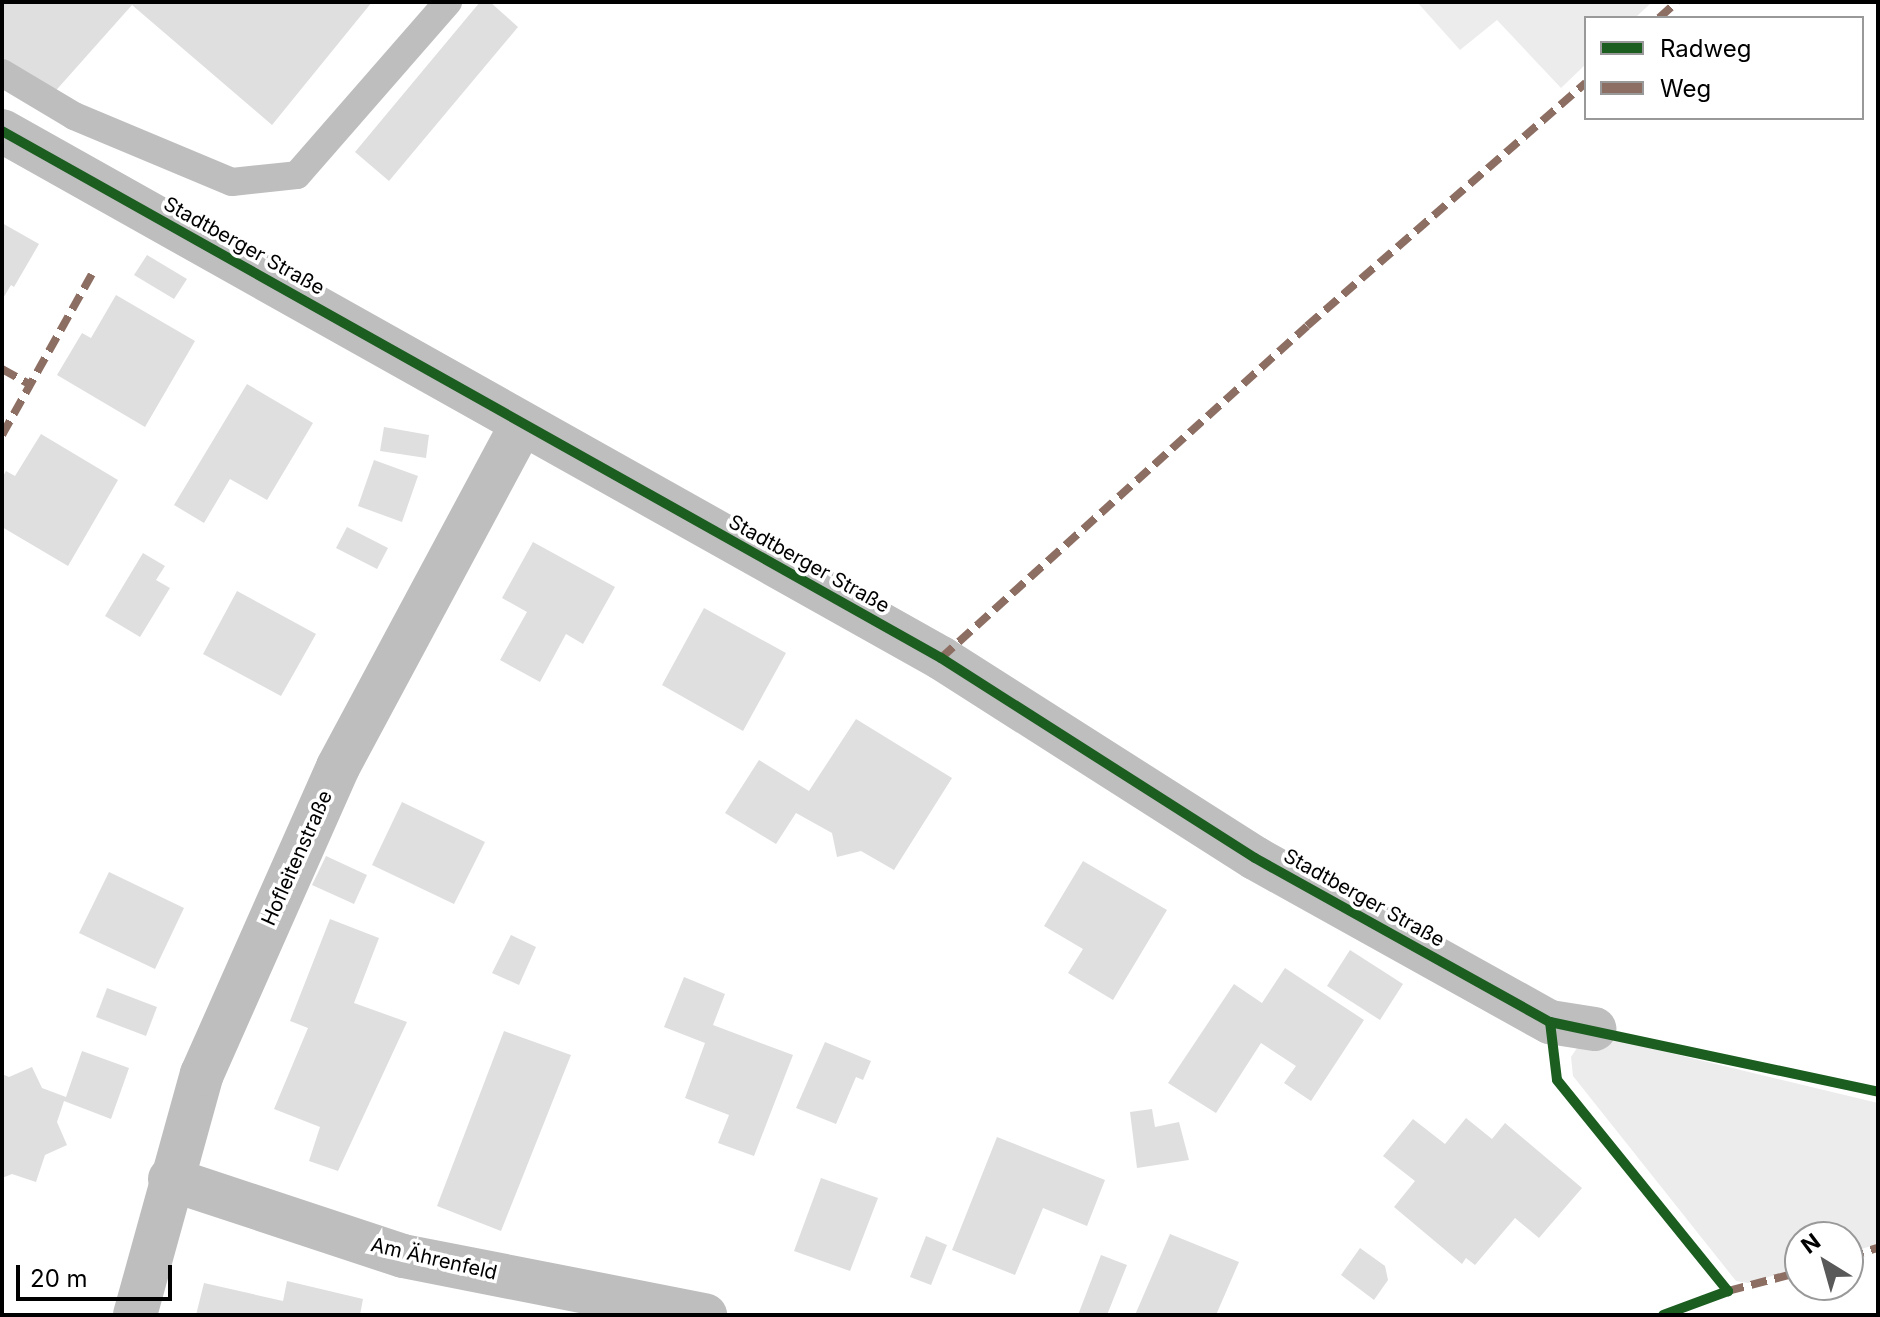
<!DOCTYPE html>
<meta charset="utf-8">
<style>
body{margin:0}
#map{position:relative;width:1880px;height:1317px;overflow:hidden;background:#fff;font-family:Inter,sans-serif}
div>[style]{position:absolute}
.green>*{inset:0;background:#ececec}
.building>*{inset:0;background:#dfdfdf}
.service>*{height:28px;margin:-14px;padding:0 14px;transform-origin:14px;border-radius:14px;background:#bebebe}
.minor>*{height:44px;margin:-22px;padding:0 22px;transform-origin:22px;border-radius:22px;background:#bebebe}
.quiet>*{height:8px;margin-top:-4px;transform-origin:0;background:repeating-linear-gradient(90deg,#8d6e63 0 16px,transparent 0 24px)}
.cycleway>*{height:10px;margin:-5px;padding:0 5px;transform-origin:5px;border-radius:5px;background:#1b5e20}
span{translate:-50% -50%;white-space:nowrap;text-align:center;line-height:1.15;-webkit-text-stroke:7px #fff;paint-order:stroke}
.street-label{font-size:20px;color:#000}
.frame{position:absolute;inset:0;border:4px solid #000;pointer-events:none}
.legend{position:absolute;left:1584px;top:16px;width:280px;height:104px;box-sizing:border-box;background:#fff;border:2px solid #999;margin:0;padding:10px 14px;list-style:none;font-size:24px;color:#000}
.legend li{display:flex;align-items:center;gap:16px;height:40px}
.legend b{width:40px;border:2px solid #999}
.north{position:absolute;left:1784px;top:1221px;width:80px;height:80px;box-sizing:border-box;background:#fff;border:2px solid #999;border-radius:50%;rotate:323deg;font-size:22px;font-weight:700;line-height:32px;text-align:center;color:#000}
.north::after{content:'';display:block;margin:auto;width:28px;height:36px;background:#595959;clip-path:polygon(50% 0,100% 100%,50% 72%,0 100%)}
.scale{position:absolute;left:16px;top:1265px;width:156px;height:36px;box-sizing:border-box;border:4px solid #000;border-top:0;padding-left:10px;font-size:24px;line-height:28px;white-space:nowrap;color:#000;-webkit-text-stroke:6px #fff;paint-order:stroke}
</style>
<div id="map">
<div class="green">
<i style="clip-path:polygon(1417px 2px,1652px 2px,1635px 18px,1586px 18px,1586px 64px,1561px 88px,1497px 20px,1460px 50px)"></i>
<i style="clip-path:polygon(1608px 1038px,1878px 1103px,1878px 1244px,1848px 1253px,1848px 1237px,1800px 1237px,1800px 1268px,1748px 1283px,1736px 1281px,1573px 1076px,1571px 1057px,1581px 1042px)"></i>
</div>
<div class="building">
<i style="clip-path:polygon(2px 2px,372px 2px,272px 125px,132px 5px,51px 96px,2px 58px)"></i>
<i style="clip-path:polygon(480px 2px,490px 2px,518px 27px,389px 181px,355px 152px)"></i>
<i style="clip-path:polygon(2px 223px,39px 244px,14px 287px,11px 285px,2px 300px)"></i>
<i style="clip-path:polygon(147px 255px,187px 279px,174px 299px,134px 275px)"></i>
<i style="clip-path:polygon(116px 295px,195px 341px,145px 427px,57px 375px,82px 333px,91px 338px)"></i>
<i style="clip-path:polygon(247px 384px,313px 423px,267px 500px,230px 479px,204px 523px,174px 505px)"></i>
<i style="clip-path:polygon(384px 427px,429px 435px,426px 458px,380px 451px)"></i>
<i style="clip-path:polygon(41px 434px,118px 480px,68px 566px,2px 527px,2px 478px,6px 471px,15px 476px)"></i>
<i style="clip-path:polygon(374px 460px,418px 476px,402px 522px,358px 506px)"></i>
<i style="clip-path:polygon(347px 527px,388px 548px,377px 569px,336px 548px)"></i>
<i style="clip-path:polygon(533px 542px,615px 587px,583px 644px,566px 634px,540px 682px,500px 660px,527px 612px,502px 598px)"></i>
<i style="clip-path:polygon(143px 553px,165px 566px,156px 580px,170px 588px,140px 637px,105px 616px)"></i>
<i style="clip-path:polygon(237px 591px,316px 634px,281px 696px,203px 654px)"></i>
<i style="clip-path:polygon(704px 608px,786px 653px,743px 731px,662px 685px)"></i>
<i style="clip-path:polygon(856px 719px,952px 778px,894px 870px,861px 851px,837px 857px,832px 833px,796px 813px,776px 844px,725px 813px,759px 760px,809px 791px)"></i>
<i style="clip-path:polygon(402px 802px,485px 842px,454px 904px,372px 865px)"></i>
<i style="clip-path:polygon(326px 856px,367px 875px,354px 904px,312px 885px)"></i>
<i style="clip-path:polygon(1083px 861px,1167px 910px,1113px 1000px,1068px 973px,1083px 949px,1044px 926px)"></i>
<i style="clip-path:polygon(109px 872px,184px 908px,155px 969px,79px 933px)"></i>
<i style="clip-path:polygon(330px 919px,379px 938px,354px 1003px,407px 1022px,338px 1171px,309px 1161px,320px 1127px,274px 1109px,308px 1028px,290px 1021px)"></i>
<i style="clip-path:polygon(511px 935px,536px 947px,519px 985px,492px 973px)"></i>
<i style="clip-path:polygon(1350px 950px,1403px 984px,1380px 1020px,1327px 986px)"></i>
<i style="clip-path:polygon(1285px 968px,1364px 1020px,1311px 1101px,1284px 1083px,1296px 1066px,1261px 1043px,1216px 1113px,1168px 1083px,1234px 984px,1262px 1003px)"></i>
<i style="clip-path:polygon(684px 977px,725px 994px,713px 1025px,793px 1055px,754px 1156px,718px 1143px,729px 1115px,685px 1098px,705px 1043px,664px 1027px)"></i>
<i style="clip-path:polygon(107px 988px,157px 1007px,146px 1036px,96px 1017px)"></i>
<i style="clip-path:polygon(504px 1031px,571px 1055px,501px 1231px,437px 1206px)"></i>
<i style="clip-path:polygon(825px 1042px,871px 1061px,863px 1080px,856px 1077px,836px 1124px,796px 1108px)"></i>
<i style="clip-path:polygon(82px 1051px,129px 1068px,111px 1119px,64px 1101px,57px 1122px,67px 1145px,45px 1155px,36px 1182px,12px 1174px,2px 1178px,2px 1074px,9px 1077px,32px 1067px,42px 1088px,66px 1097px)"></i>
<i style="clip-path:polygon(1152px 1109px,1155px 1127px,1179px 1122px,1189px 1160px,1137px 1168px,1130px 1112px)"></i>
<i style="clip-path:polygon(1466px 1118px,1492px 1139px,1505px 1123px,1582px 1188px,1539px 1238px,1515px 1218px,1475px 1265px,1466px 1258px,1462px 1264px,1394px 1207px,1415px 1181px,1383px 1156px,1413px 1119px,1445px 1144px)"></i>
<i style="clip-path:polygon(997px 1137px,1105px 1180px,1087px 1226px,1043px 1208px,1015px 1275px,952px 1250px)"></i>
<i style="clip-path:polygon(821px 1178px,878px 1198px,850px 1271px,794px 1251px)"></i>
<i style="clip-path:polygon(1170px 1234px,1239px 1262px,1216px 1315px,1135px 1315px)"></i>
<i style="clip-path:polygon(926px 1236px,947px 1245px,931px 1285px,910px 1277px)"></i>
<i style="clip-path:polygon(1360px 1248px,1385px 1266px,1388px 1280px,1374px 1300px,1341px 1275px)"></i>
<i style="clip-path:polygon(1101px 1255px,1127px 1265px,1107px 1315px,1078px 1315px)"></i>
<i style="clip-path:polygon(287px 1281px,363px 1299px,360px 1315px,196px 1315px,204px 1283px,283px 1301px)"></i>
</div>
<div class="service">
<i style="left:2px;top:73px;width:84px;rotate:30.8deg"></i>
<i style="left:74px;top:116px;width:171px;rotate:22.7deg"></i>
<i style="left:232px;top:182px;width:65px;rotate:-6.1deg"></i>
<i style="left:297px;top:175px;width:230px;rotate:-48.9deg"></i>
</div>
<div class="minor">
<i style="left:2px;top:131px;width:1077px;rotate:29.3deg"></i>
<i style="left:941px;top:658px;width:372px;rotate:32.5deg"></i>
<i style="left:1255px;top:858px;width:338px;rotate:29.1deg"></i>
<i style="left:1550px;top:1022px;width:45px;rotate:9deg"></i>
<i style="left:170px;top:1179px;width:245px;rotate:18.3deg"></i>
<i style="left:403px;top:1256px;width:308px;rotate:11.1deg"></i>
<i style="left:135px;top:1315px;width:250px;rotate:-74.5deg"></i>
<i style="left:202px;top:1074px;width:336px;rotate:-66.1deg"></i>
<i style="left:338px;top:767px;width:388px;rotate:-61.8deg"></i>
</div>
<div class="quiet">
<i style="left:1659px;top:18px;width:24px;rotate:-42deg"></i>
<i style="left:2px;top:369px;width:31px;rotate:29deg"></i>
<i style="left:2px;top:435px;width:184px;rotate:-60.8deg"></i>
<i style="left:941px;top:658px;width:494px;rotate:-42.2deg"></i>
<i style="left:1307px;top:326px;width:370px;rotate:-41.1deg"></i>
<i style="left:1848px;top:1257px;width:31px;rotate:-17deg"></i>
<i style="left:1728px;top:1291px;width:74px;rotate:-14.8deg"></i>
</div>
<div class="cycleway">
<i style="left:2px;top:131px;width:1077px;rotate:29.3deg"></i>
<i style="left:941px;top:658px;width:372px;rotate:32.5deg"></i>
<i style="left:1255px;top:858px;width:338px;rotate:29.1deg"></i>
<i style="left:1550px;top:1022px;width:335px;rotate:12deg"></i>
<i style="left:1550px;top:1022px;width:58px;rotate:83.1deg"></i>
<i style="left:1557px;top:1080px;width:272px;rotate:51deg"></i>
<i style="left:1728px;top:1291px;width:69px;rotate:159.7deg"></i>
</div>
<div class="street-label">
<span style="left:244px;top:246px;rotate:29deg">Stadtberger Straße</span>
<span style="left:809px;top:564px;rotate:29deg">Stadtberger Straße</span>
<span style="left:297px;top:858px;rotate:-66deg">Hofleitenstraße</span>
<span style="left:1364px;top:898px;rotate:29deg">Stadtberger Straße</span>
<span style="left:434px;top:1259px;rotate:13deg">Am Ährenfeld</span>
</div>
<div class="frame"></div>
<ul class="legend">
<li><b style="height:10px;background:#1b5e20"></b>Radweg</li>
<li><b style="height:10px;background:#8d6e63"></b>Weg</li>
</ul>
<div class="north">N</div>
<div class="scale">20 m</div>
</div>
